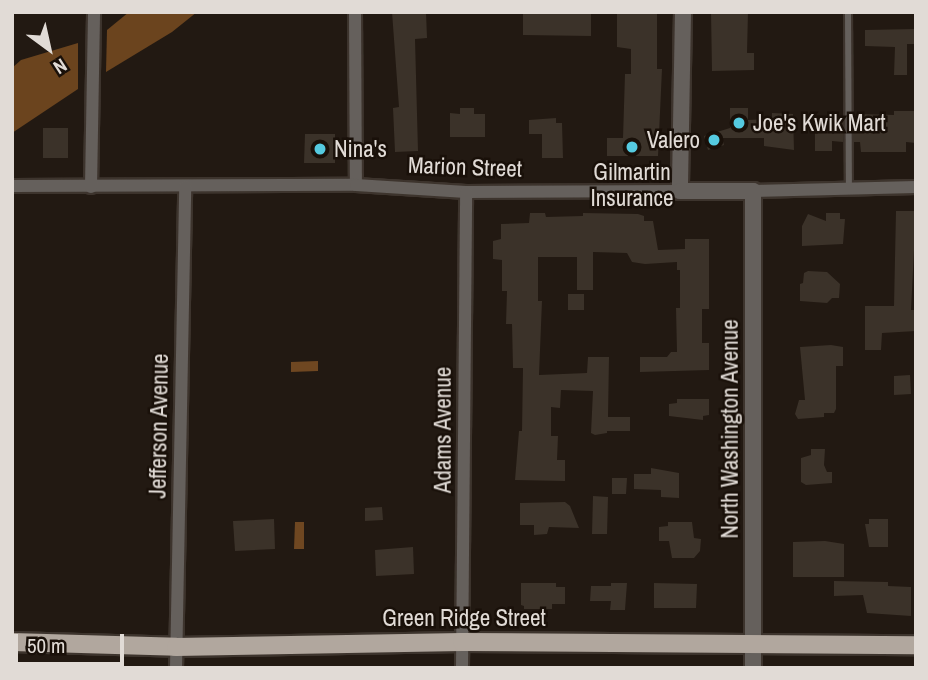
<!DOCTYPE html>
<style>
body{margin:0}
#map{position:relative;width:928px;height:680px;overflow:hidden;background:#221912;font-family:"Archivo Narrow",sans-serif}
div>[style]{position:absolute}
.forest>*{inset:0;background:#6b441e}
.water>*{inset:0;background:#6f4721}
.building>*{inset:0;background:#3b3229}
.roads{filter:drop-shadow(2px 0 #3d342d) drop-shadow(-2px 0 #3d342d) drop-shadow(0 2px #3d342d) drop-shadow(0 -2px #3d342d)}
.service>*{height:6px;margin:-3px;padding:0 3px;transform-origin:3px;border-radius:3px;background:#65605c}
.minor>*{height:12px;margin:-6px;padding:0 6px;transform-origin:6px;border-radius:6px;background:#65605c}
.tertiary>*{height:16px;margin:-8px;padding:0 8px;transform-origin:8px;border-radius:8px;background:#65605c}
.primary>*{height:18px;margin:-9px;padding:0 9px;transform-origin:9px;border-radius:9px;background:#b1a79e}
.dots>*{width:19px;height:19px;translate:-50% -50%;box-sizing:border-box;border:4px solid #191009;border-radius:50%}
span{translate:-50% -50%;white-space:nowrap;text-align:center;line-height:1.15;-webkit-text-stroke:5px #191009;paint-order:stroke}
.poi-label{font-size:23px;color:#e1dbd6}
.left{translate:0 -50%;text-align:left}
.right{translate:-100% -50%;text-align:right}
.street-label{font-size:23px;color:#e1dbd6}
.frame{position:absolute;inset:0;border:14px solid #e1dbd6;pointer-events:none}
.north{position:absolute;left:14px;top:14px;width:70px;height:70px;-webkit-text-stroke:5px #191009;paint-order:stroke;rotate:147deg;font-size:19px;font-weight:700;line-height:28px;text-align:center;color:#e1dbd6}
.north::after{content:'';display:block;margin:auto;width:24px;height:32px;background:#e1dbd6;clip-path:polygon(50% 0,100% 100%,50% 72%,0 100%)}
.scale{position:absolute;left:14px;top:634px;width:110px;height:32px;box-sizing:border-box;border:4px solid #e1dbd6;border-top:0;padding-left:9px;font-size:21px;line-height:24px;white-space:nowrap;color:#e1dbd6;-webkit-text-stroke:5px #191009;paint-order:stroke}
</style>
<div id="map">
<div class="forest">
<i style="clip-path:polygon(129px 12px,197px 12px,172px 32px,106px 72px,107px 30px)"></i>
<i style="clip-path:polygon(78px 43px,78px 89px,12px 133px,12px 68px,21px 60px)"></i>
</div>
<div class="water">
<i style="clip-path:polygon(318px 361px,318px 371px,291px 372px,291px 362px)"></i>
<i style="clip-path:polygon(295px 522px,304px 522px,304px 549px,294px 549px)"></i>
</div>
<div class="building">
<i style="clip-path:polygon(392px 12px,426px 12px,427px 38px,415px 39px,418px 151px,395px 152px,393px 108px,399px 107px)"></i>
<i style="clip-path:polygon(529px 12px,591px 12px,591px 36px,523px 35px,523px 14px)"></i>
<i style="clip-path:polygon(617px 12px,657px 12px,657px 69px,662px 69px,658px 156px,607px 156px,607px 138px,623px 138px,625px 74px,631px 74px,631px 49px,617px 47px)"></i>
<i style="clip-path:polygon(711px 12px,748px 12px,747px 53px,754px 53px,754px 70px,712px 71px)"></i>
<i style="clip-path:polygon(916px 29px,916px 44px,907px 44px,907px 75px,894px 75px,895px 47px,865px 46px,865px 30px)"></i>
<i style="clip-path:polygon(460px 108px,474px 108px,474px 114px,485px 114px,485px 137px,450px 137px,450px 113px,460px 114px)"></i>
<i style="clip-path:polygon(730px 108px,748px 108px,748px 120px,772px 119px,772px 113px,793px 114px,794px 150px,764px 146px,764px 138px,722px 138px,724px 145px,708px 150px,704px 136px,730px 128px)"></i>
<i style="clip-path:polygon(894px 111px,916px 111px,916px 143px,906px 142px,906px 152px,861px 152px,860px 142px,854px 142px,854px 118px,859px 118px,859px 114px,894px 115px)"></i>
<i style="clip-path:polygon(821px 117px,843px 118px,843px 142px,832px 141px,832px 151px,815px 151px,815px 123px,821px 123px)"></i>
<i style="clip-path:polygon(556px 118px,556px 123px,562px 123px,563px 158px,542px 158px,542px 134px,529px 134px,529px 120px)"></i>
<i style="clip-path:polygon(43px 128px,68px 128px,68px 158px,43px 158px)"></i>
<i style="clip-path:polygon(305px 134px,335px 134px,335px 163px,304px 163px)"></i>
<i style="clip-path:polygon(896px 211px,916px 211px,911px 310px,916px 310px,916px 331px,882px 333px,881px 350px,865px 350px,865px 306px,894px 306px)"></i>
<i style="clip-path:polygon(530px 213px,545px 213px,546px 217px,583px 216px,583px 213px,638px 214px,644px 216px,644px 221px,653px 221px,658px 250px,685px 249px,685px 239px,709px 239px,709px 309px,702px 309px,702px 343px,709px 343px,709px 370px,640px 372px,640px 357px,667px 357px,671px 352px,677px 352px,676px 308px,680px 308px,680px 270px,677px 270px,677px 262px,645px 264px,632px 262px,627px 253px,593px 252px,593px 290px,577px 290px,577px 257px,538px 257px,538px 301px,542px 301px,539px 375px,587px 373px,588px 357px,609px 357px,608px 417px,630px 417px,630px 431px,607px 431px,607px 433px,595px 435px,591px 433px,593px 391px,561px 390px,560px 408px,551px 407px,551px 436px,558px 436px,557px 460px,565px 460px,565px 481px,515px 480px,519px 431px,522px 431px,523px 368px,513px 368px,512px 324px,506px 324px,507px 291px,502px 291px,502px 260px,493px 259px,493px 241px,501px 239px,501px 224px,529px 223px)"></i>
<i style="clip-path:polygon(826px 213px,840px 213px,840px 219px,845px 219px,843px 244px,802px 246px,802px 226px,808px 214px,826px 221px)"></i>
<i style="clip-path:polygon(808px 271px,827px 272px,840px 284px,839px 298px,832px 298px,827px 303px,800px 301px,800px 284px,803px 283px,804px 273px)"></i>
<i style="clip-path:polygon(568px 294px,584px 294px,584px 310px,568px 310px)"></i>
<i style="clip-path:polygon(831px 345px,843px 347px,843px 366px,836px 366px,836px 409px,834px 413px,824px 413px,824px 417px,798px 419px,795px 414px,799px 400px,805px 400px,800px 347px)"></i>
<i style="clip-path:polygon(910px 375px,911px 394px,894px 395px,894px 376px)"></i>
<i style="clip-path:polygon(677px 399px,709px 399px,709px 415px,703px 416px,703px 420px,669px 416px,669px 404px,677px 403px)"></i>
<i style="clip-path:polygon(811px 449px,825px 449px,824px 465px,827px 472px,832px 472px,832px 483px,806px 485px,801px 482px,801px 458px,811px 455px)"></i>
<i style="clip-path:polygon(651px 468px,679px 473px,679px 498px,661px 497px,661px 490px,634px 489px,634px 474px,651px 474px)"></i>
<i style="clip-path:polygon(612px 478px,627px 478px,626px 494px,612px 494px)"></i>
<i style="clip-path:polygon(593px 496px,608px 497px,607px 534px,592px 534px)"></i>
<i style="clip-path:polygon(565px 502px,570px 506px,579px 528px,549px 527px,547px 534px,534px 535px,534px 525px,520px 525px,520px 503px)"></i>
<i style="clip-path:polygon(382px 507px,383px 520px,365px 521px,365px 508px)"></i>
<i style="clip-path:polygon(274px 519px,275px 549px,235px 551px,233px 521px)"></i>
<i style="clip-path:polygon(869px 519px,888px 519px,888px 547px,869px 547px,865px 524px,869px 524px)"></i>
<i style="clip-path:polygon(668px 522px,692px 522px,694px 538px,701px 539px,700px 551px,694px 558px,672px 558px,669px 541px,659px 541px,659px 527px,668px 526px)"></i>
<i style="clip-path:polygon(825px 541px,844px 544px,844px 577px,793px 577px,793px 542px)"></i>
<i style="clip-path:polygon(413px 547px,414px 574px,376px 576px,375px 550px)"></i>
<i style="clip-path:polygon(834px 581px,888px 582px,888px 586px,911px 587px,911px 616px,867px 613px,863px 595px,834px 596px)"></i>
<i style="clip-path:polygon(521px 583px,556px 583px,556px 587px,565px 587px,565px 604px,552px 604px,552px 609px,524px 609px,524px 606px,521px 605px)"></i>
<i style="clip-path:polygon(611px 583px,627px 583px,625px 610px,610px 610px,611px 601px,590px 601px,591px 586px,611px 586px)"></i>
<i style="clip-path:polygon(654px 583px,697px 584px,696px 608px,654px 608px)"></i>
</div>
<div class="roads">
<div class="service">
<i style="left:848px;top:12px;width:176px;rotate:89.7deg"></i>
</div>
<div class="minor">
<i style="left:355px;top:12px;width:173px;rotate:89.7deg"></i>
<i style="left:12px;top:186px;width:344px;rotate:-0.2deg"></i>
<i style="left:356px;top:185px;width:110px;rotate:3.6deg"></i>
<i style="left:466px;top:192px;width:214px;rotate:-0.3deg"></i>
<i style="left:91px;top:187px;width:175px;rotate:-89deg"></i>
<i style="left:753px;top:191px;width:163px;rotate:-1.4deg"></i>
<i style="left:176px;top:668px;width:482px;rotate:-88.9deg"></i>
<i style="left:462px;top:668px;width:476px;rotate:-89.5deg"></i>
</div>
<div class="tertiary">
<i style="left:683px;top:12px;width:179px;rotate:91deg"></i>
<i style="left:680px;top:191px;width:73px"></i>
<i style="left:753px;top:191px;width:477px;rotate:90deg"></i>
</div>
<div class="primary">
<i style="left:12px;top:642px;width:164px;rotate:1.7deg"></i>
<i style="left:176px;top:647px;width:286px;rotate:-1deg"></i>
<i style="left:462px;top:642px;width:454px;rotate:0.4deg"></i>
</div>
</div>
<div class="dots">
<i style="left:739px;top:123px;background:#55cae0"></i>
<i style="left:714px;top:140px;background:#55cae0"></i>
<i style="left:632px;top:147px;background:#55cae0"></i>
<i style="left:320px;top:149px;background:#55cae0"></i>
</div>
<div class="poi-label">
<span class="left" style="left:753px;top:123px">Joe's Kwik Mart</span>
<span class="right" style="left:700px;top:140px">Valero</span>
<span class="left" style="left:334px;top:149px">Nina's</span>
<span style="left:632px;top:185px">Gilmartin<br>Insurance</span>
</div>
<div class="street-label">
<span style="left:465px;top:167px;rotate:2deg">Marion Street</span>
<span style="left:159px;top:426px;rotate:-89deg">Jefferson Avenue</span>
<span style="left:730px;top:429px;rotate:-90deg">North Washington Avenue</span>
<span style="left:443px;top:430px;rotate:-90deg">Adams Avenue</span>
<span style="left:464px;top:618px">Green Ridge Street</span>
</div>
<div class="frame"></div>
<div class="north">N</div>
<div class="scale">50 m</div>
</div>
